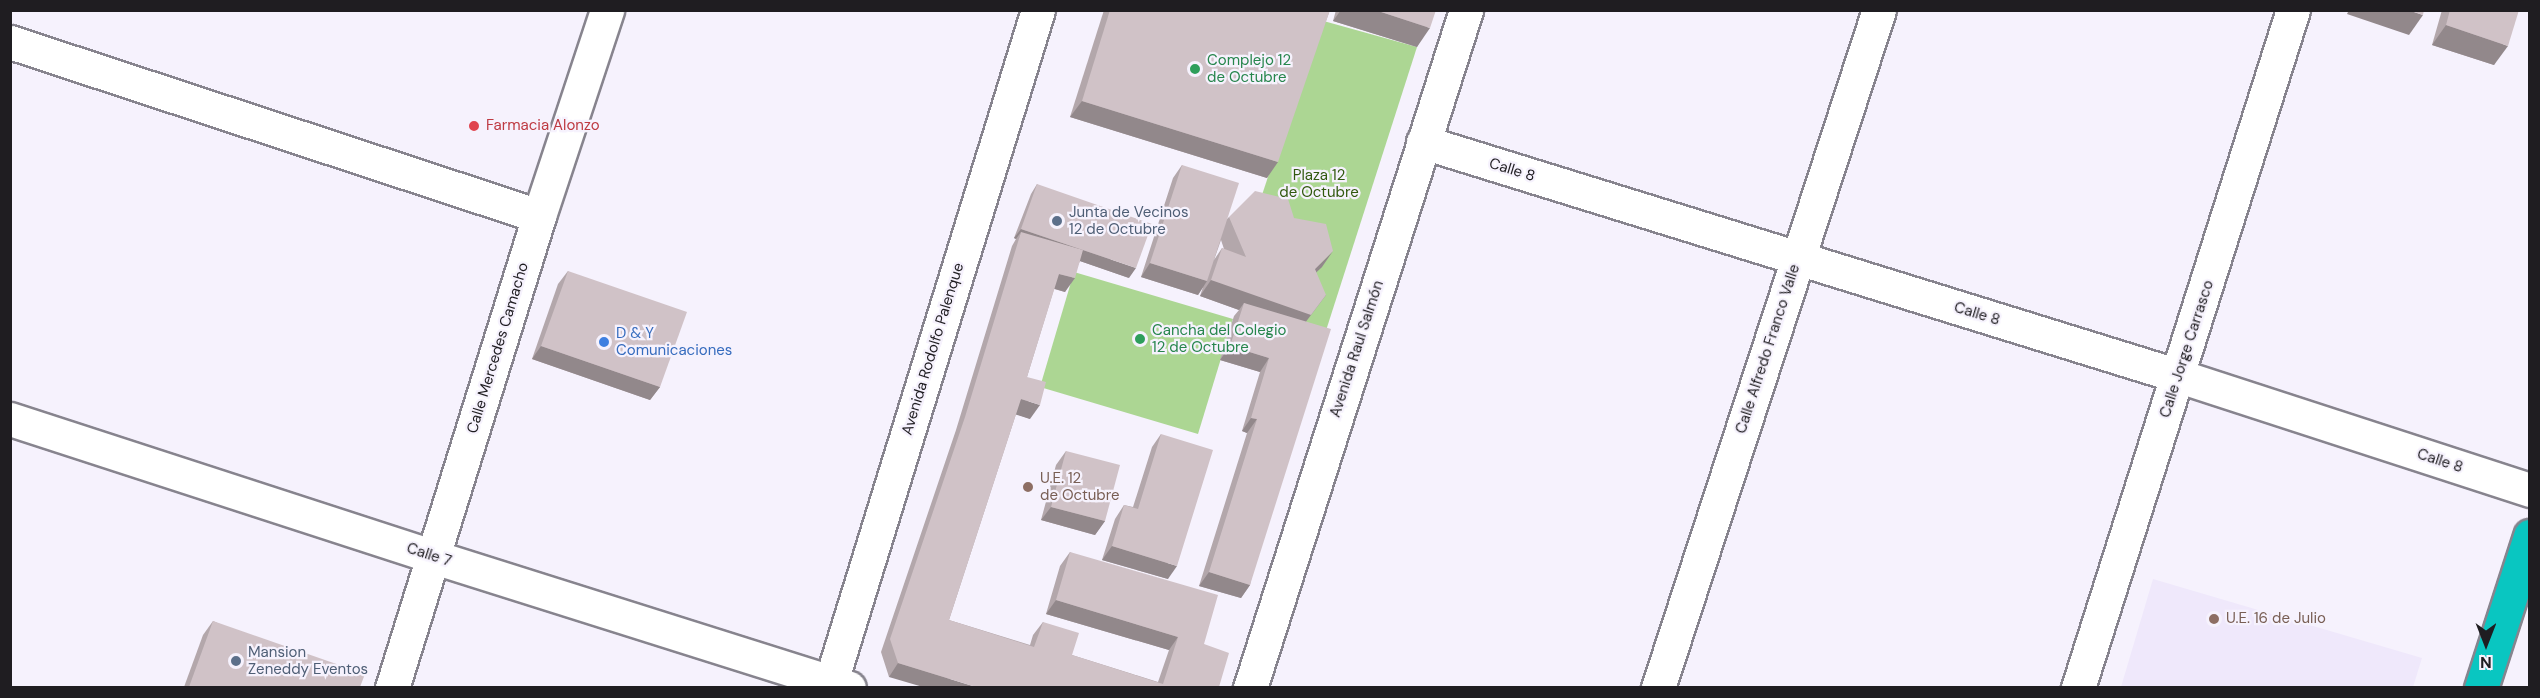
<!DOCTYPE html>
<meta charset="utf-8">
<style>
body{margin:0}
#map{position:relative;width:2540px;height:698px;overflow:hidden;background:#f6f2fd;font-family:"DM Sans",sans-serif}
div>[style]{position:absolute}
.built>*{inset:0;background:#efe8fb}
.green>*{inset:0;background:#acd693}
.roads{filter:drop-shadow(2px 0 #87848e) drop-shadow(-2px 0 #87848e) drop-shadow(0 2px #87848e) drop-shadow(0 -2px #87848e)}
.street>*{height:33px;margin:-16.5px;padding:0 16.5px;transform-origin:16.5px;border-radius:16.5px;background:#fff}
.highway>*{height:33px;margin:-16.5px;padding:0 16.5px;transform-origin:16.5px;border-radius:16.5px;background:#09c6c1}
.wall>*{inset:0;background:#b3a7ab}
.shaded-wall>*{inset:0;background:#92888b}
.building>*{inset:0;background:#d0c2c7}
.dots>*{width:16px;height:16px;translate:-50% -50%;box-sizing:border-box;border:3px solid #f6f2fd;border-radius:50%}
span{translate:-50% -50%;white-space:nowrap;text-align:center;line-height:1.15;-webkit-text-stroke:4.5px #f6f2fd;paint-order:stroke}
.leisure-label{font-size:15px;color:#27864d}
.left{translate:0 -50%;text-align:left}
.health-label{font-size:15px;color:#be3a42}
.street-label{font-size:15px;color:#1f1d21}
.park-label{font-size:15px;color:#31590e}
.service-label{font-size:15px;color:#4e5e75}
.shop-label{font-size:15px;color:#366cbe}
.education-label{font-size:15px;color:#785e54}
.frame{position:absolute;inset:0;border:12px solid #1f1d21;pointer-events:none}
.north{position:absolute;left:2456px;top:614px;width:60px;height:60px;-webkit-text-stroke:4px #f6f2fd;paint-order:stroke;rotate:180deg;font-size:16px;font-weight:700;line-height:24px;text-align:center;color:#1f1d21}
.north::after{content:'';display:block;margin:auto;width:21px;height:27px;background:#1f1d21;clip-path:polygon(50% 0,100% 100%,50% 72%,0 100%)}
</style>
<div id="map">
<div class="built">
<i style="clip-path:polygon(2153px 579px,2422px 658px,2413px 687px,2121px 687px)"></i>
</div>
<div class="green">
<i style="clip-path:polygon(1320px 20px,1417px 47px,1322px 343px,1296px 334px,1257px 210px)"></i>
<i style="clip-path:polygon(1074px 272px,1233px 319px,1198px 434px,1040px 387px)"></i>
</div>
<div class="roads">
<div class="street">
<i style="left:10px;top:42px;width:557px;rotate:18.21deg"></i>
<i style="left:1423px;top:142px;width:791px;rotate:17.2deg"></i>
<i style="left:2179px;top:376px;width:369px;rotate:18deg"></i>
<i style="left:10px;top:419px;width:446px;rotate:18deg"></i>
<i style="left:434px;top:557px;width:435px;rotate:17.5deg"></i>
<i style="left:392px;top:688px;width:494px;rotate:-72.7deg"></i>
<i style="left:539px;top:216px;width:217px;rotate:-71.7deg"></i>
<i style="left:829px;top:688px;width:709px;rotate:-72.87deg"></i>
<i style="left:1250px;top:688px;width:712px;rotate:-72.33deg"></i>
<i style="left:1658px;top:688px;width:713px;rotate:-71.95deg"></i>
<i style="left:2078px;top:688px;width:711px;rotate:-72.41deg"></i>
</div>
<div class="highway">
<i style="left:2481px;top:688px;width:160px;rotate:-72.1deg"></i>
</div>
</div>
<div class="wall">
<i style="clip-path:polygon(1104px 10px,1330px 10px,1267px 178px,1070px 117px)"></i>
<i style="clip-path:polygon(1336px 10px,1436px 10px,1417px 47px,1333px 21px)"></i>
<i style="clip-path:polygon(2442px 10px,2519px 10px,2494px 65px,2432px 45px)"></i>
<i style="clip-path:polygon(evenodd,1182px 165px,1227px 219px,1229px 217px,1294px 218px,1322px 267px,1316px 272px,1250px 585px,1241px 598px,1199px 586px,1247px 433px,1242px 431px,1260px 372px,1220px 360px,1234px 316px,1239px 310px,1200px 296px,1203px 287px,1198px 295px,1141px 277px,1173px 178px,1182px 165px,1221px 240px,1224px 249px,1222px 248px,1214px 260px,1221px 240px)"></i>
<i style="clip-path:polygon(1037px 184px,1129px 278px,1080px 261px,1065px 292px,1054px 289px,1027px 377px,1030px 419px,1016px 414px,949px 620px,1030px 645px,1033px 635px,1043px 622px,1072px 655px,1158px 682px,1169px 650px,1046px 614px,1060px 566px,1070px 552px,1204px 644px,1219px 687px,889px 677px,881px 652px,956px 430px,1012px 246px,1016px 239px,1014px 238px,1031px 194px)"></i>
<i style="clip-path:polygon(568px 271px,660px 387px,650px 400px,532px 359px,558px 284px)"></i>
<i style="clip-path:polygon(1161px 434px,1168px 579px,1102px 560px,1115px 519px,1124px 505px,1133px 507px,1152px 447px)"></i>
<i style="clip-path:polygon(1066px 451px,1105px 521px,1095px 535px,1041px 520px,1056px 465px)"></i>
<i style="clip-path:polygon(213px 621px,360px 687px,184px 687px,203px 635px)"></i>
</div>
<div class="shaded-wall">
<i style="clip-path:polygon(1341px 10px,1375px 10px,1430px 28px,1417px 47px,1333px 21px)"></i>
<i style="clip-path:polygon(2349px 10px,2408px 10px,2423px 15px,2409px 35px,2347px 14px)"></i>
<i style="clip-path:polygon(2446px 25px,2508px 46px,2494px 65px,2432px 45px)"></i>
<i style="clip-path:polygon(1082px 101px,1278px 162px,1267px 178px,1070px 117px)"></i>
<i style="clip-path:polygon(1021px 229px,1136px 268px,1129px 278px,1019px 240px,1021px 232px,1016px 239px,1014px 238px)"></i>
<i style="clip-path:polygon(1333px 251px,1322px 267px,1303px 285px,1315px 269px)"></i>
<i style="clip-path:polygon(1150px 263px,1207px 281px,1198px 295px,1141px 277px)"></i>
<i style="clip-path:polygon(1059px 274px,1075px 278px,1065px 292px,1049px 287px)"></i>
<i style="clip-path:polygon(1211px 280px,1326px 295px,1299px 331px,1244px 303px,1239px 310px,1200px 296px)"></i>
<i style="clip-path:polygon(541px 346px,660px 387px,650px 400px,532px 359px)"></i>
<i style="clip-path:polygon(1230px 346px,1269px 358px,1260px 372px,1220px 360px)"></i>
<i style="clip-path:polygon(1021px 399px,1040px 405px,1030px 419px,1011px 413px)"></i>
<i style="clip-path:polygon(1251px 418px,1257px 419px,1247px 433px,1242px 431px)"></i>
<i style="clip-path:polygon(1051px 507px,1105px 521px,1095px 535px,1041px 520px)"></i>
<i style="clip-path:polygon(1112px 546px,1177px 566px,1168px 579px,1102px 560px)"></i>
<i style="clip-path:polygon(1209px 572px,1250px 585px,1241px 598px,1199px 586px)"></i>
<i style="clip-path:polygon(1056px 600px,1178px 637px,1169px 650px,1046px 614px)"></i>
<i style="clip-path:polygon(898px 663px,976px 687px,923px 687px,889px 677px)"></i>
</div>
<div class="building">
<i style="clip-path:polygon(1110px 10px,1330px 10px,1278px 162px,1082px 101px)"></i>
<i style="clip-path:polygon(1375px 10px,1436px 10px,1430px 28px)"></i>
<i style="clip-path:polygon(2408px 10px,2424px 10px,2423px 15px)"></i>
<i style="clip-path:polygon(2450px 10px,2519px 10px,2508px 46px,2446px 25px)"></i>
<i style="clip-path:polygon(1182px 165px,1239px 183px,1207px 281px,1150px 263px)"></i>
<i style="clip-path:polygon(1037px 184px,1152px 224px,1136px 268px,1021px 229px)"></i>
<i style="clip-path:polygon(1255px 191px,1288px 199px,1294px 218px,1326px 224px,1333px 251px,1315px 269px,1326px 295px,1311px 315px,1211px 280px,1222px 248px,1246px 257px,1229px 217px)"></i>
<i style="clip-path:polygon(1021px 232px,1083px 250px,1075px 278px,1059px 274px,1027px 377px,1046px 382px,1040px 405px,1021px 399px,949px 620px,1034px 647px,1043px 622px,1079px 633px,1072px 655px,1163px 684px,1178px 637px,1056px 600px,1070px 552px,1218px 595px,1204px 644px,1229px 653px,1219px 687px,976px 687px,898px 663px,890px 639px,965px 417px)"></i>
<i style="clip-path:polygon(568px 271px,687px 312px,660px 387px,541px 346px)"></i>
<i style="clip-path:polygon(1244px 303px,1331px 329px,1250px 585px,1209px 572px,1257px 419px,1251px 418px,1269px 358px,1230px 346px)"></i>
<i style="clip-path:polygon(1161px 434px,1213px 450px,1177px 566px,1112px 546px,1124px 505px,1138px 509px)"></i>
<i style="clip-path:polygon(1066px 451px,1120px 465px,1105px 521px,1051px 507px)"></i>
<i style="clip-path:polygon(213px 621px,365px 674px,360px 687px,189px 687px)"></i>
</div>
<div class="dots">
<i style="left:1195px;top:69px;background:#2e9e5b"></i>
<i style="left:474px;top:126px;background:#e0444e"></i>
<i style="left:1057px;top:221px;background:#5c6f8a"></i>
<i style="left:1140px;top:339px;background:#2e9e5b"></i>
<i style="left:604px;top:342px;background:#3f7fe0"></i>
<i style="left:1028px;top:487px;background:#8d6e63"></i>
<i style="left:2214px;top:619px;background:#8d6e63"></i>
<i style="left:236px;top:661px;background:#5c6f8a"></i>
</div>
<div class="leisure-label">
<span class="left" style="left:1207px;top:69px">Complejo 12<br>de Octubre</span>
<span class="left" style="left:1152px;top:339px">Cancha del Colegio<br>12 de Octubre</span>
</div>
<div class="health-label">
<span class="left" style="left:486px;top:126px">Farmacia Alonzo</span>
</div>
<div class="street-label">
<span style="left:1512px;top:170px;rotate:17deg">Calle 8</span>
<span style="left:1977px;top:314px;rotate:17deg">Calle 8</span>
<span style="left:498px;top:348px;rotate:-73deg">Calle Mercedes Camacho</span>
<span style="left:933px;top:349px;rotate:-73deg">Avenida Rodolfo Palenque</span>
<span style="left:1357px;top:349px;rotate:-72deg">Avenida Raul Salmón</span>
<span style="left:1768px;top:349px;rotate:-72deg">Calle Alfredo Franco Valle</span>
<span style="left:2187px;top:349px;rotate:-72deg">Calle Jorge Carrasco</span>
<span style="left:2440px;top:461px;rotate:18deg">Calle 8</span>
<span style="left:429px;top:555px;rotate:18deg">Calle 7</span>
</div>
<div class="park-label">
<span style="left:1319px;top:184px">Plaza 12<br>de Octubre</span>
</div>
<div class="service-label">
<span class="left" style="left:1069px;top:221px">Junta de Vecinos<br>12 de Octubre</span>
<span class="left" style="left:248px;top:661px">Mansion<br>Zeneddy Eventos</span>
</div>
<div class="shop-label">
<span class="left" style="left:616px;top:342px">D &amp; Y<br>Comunicaciones</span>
</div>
<div class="education-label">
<span class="left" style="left:1040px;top:487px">U.E. 12<br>de Octubre</span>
<span class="left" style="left:2226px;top:619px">U.E. 16 de Julio</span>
</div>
<div class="frame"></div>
<div class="north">N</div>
</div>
